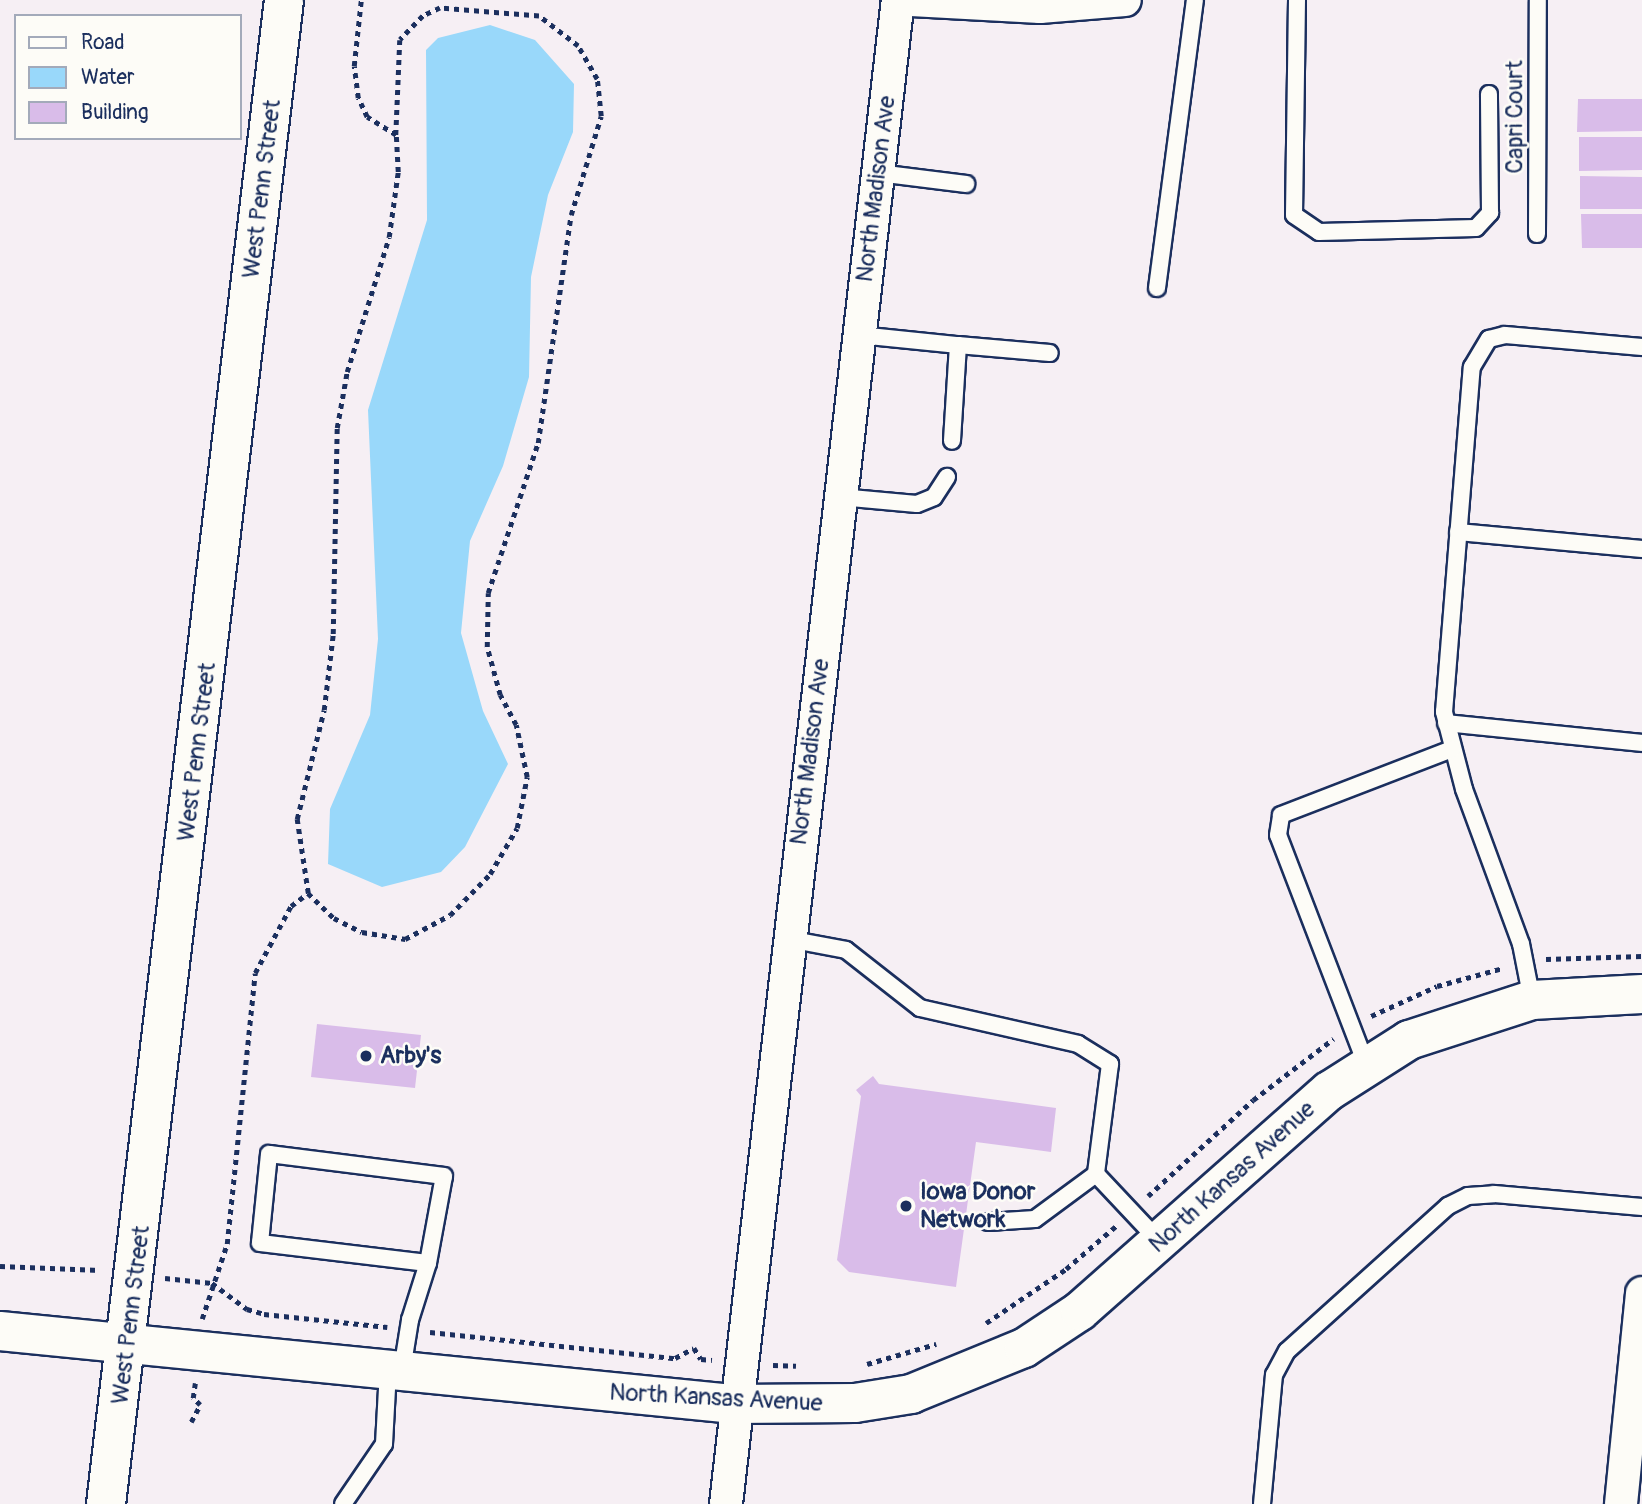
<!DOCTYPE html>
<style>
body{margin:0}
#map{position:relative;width:1642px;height:1504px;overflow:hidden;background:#f6eff4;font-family:Pangolin,sans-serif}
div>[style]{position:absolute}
.water>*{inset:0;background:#99d8fa}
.building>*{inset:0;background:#d9bce9}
.path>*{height:4.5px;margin-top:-2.25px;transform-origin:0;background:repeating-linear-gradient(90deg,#1b2f5e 0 5px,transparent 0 10px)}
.roads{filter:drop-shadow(2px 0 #1b2f5e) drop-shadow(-2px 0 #1b2f5e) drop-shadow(0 2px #1b2f5e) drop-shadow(0 -2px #1b2f5e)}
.lane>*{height:16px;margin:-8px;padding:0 8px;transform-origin:8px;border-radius:8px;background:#fdfcf7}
.street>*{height:32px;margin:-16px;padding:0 16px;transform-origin:16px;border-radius:16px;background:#fdfcf7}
.secondary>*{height:38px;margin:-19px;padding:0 19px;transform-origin:19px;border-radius:19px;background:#fdfcf7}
.dots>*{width:19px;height:19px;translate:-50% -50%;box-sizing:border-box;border:4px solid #fdfcf7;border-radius:50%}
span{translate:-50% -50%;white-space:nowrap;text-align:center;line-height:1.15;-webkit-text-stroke:5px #fdfcf7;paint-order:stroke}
.street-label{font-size:24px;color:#1b2f5e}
.poi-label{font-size:24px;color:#1b2f5e;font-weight:700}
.left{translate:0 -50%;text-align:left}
.legend{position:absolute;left:14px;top:14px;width:228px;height:126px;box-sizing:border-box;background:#fdfcf7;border:2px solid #a3aaba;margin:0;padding:9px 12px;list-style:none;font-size:21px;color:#1b2f5e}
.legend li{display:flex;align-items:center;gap:14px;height:35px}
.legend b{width:35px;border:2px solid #a3aaba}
</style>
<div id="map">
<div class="water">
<i style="clip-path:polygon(490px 25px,535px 40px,574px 84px,573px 132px,548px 195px,531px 277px,529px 377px,503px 466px,470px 541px,461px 633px,483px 711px,508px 764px,465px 847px,441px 872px,382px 887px,328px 864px,330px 809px,370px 715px,378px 639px,368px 410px,427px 220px,426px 50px,438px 38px)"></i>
</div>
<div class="building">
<i style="clip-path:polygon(1578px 99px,1642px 99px,1642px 131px,1577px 132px)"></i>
<i style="clip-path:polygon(1579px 137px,1642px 137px,1642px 170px,1579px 171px)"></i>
<i style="clip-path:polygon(1580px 176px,1642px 177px,1642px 209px,1580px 209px)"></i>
<i style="clip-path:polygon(1581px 214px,1642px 214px,1642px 248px,1582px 248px)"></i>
<i style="clip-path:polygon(317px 1024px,421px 1035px,415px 1088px,311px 1077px)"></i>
<i style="clip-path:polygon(873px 1076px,879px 1084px,1056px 1108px,1051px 1152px,976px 1142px,956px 1287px,849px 1272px,837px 1260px,861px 1096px,856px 1090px)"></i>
</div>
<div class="path">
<i style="left:308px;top:893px;width:36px;rotate:44deg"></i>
<i style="left:334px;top:918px;width:31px;rotate:27deg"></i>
<i style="left:362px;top:932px;width:44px;rotate:9.2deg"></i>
<i style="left:405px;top:939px;width:51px;rotate:-28.1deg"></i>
<i style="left:450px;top:915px;width:57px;rotate:-45.7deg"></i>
<i style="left:490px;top:874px;width:53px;rotate:-59.6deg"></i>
<i style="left:517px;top:828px;width:52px;rotate:-78.9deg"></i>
<i style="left:527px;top:777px;width:53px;rotate:-101.9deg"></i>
<i style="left:516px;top:725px;width:34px;rotate:-118deg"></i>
<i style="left:500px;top:695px;width:50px;rotate:-105.2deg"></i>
<i style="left:487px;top:647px;width:54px;rotate:-88.9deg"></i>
<i style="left:488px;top:593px;width:158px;rotate:-71.6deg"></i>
<i style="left:538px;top:443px;width:230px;rotate:-81.8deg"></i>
<i style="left:571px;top:215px;width:103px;rotate:-73.1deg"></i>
<i style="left:601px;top:116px;width:37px;rotate:-96deg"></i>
<i style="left:597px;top:79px;width:38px;rotate:-120deg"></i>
<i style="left:578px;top:46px;width:49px;rotate:-142.4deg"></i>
<i style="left:539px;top:16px;width:99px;rotate:-175.4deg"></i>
<i style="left:440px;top:8px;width:19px;rotate:155deg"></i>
<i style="left:423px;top:16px;width:33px;rotate:134deg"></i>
<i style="left:400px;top:40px;width:95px;rotate:92.4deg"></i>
<i style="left:1546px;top:959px;width:96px;rotate:-1.8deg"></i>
<i style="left:1371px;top:1016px;width:72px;rotate:-24.4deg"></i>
<i style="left:1437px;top:986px;width:68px;rotate:-15.3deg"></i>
<i style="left:1148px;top:1196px;width:142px;rotate:-42.4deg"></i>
<i style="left:1253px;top:1100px;width:101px;rotate:-37.3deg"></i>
<i style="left:0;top:1266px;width:100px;rotate:2.3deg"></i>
<i style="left:165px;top:1278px;width:47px;rotate:6.1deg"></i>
<i style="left:212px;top:1283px;width:44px;rotate:36.6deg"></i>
<i style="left:247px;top:1309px;width:18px;rotate:16deg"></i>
<i style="left:264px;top:1314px;width:124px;rotate:6deg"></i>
<i style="left:202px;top:1319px;width:79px;rotate:-71.6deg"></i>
<i style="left:227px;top:1244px;width:272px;rotate:-84.1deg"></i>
<i style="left:255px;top:973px;width:76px;rotate:-61.8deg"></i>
<i style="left:291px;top:906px;width:21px;rotate:-37deg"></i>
<i style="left:308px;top:893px;width:75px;rotate:-98.5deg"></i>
<i style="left:297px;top:819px;width:112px;rotate:-76.1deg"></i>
<i style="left:324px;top:710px;width:77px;rotate:-83.2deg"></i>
<i style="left:333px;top:634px;width:206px;rotate:-88.9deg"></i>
<i style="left:337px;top:428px;width:57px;rotate:-79.9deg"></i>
<i style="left:347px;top:372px;width:141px;rotate:-72.7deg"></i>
<i style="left:389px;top:237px;width:66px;rotate:-82.1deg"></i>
<i style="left:398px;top:172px;width:37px;rotate:-93deg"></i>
<i style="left:396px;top:135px;width:34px;rotate:-148deg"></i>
<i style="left:367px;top:117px;width:21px;rotate:-115deg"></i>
<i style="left:358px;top:98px;width:32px;rotate:-97deg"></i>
<i style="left:354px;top:66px;width:66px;rotate:-83.9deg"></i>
<i style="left:986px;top:1323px;width:97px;rotate:-34deg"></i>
<i style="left:1066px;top:1269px;width:66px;rotate:-40.7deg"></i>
<i style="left:430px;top:1332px;width:246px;rotate:6.1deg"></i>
<i style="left:675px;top:1358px;width:21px;rotate:-28deg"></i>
<i style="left:694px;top:1348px;width:13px;rotate:58deg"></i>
<i style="left:701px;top:1359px;width:11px;rotate:5deg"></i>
<i style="left:867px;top:1364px;width:72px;rotate:-16.2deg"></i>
<i style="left:773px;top:1365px;width:23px;rotate:2deg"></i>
<i style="left:191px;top:1422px;width:19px;rotate:-62deg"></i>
<i style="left:200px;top:1405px;width:10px;rotate:-135deg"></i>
<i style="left:193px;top:1398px;width:15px;rotate:-82deg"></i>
</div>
<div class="roads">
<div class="lane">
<i style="left:1297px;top:0;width:215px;rotate:90.8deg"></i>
<i style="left:1294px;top:215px;width:30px;rotate:34deg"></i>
<i style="left:1319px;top:232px;width:157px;rotate:-1.5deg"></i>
<i style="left:1476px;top:228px;width:21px;rotate:-47deg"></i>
<i style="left:1490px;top:213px;width:119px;rotate:-90.5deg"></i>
<i style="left:878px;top:173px;width:89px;rotate:7.1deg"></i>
<i style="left:1537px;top:234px;width:234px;rotate:-89.8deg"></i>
<i style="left:1157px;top:288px;width:290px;rotate:-82.5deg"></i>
<i style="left:859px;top:335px;width:100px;rotate:5.8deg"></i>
<i style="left:958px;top:345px;width:96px;rotate:93.6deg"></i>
<i style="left:958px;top:345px;width:92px;rotate:5deg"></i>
<i style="left:840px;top:497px;width:77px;rotate:5.2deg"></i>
<i style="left:917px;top:504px;width:18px;rotate:-22deg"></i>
<i style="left:934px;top:497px;width:24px;rotate:-57deg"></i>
<i style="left:1458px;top:532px;width:185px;rotate:5.3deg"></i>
<i style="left:1446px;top:723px;width:197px;rotate:5.8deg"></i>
<i style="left:788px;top:939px;width:59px;rotate:10.7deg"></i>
<i style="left:846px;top:950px;width:94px;rotate:38.1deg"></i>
<i style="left:920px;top:1008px;width:162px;rotate:12.8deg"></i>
<i style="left:1078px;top:1044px;width:38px;rotate:32deg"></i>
<i style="left:1110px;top:1064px;width:111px;rotate:97.3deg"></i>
<i style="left:1096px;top:1174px;width:92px;rotate:46.8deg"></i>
<i style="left:1532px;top:1000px;width:57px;rotate:-101.1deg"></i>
<i style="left:1521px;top:944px;width:165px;rotate:-110.2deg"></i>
<i style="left:1464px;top:789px;width:80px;rotate:-104.6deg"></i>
<i style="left:1444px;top:712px;width:346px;rotate:-85.4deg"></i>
<i style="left:1472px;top:367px;width:33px;rotate:-59deg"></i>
<i style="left:1489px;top:339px;width:16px;rotate:-14deg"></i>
<i style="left:1505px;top:335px;width:138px;rotate:5deg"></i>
<i style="left:1366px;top:1064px;width:245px;rotate:-111deg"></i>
<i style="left:1278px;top:835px;width:20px;rotate:-81deg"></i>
<i style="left:1281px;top:815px;width:183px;rotate:-21.1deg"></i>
<i style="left:988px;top:1222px;width:47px;rotate:-3.7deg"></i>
<i style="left:1035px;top:1219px;width:76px;rotate:-36.4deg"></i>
<i style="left:402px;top:1370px;width:51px;rotate:-80.9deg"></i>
<i style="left:410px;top:1320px;width:60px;rotate:-72.5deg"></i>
<i style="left:428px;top:1263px;width:88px;rotate:-79.6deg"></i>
<i style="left:444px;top:1176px;width:176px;rotate:-172.8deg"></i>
<i style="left:269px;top:1154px;width:89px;rotate:95.8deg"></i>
<i style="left:260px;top:1243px;width:169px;rotate:6.8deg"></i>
<i style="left:343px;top:1504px;width:73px;rotate:-55.7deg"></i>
<i style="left:384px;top:1444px;width:73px;rotate:-86.9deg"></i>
<i style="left:1262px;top:1504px;width:130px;rotate:-84.7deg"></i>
<i style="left:1274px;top:1375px;width:27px;rotate:-62deg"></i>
<i style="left:1287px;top:1351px;width:217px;rotate:-42deg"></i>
<i style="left:1448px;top:1206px;width:22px;rotate:-27deg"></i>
<i style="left:1468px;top:1196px;width:26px;rotate:-4deg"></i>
<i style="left:1494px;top:1194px;width:149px;rotate:5deg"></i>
</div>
<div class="street">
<i style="left:911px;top:0;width:129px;rotate:3.1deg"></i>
<i style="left:1040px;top:7px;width:85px;rotate:-4.7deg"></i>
<i style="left:726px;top:1504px;width:1514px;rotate:-83.48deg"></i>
<i style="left:1621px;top:1504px;width:212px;rotate:-84.3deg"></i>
</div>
<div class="secondary">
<i style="left:0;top:1331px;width:738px;rotate:5.68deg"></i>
<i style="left:734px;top:1404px;width:121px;rotate:-0.5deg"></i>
<i style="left:855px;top:1403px;width:57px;rotate:-9.1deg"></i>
<i style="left:911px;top:1394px;width:122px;rotate:-22.2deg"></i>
<i style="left:1024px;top:1348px;width:67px;rotate:-33.5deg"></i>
<i style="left:1080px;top:1311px;width:332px;rotate:-41.5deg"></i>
<i style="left:1329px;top:1091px;width:95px;rotate:-32.5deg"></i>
<i style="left:1409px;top:1040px;width:129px;rotate:-18deg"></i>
<i style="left:1532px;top:1000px;width:110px;rotate:-3.1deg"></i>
<i style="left:106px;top:1504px;width:1514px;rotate:-83.25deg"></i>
</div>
</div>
<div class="dots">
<i style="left:366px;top:1056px;background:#1b2f5e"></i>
<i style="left:906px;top:1206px;background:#1b2f5e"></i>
</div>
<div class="street-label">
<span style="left:1515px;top:117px;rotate:-90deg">Capri Court</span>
<span style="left:262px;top:189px;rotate:-83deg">West Penn Street</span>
<span style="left:876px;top:189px;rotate:-83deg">North Madison Ave</span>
<span style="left:197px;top:752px;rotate:-83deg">West Penn Street</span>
<span style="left:810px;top:752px;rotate:-83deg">North Madison Ave</span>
<span style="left:1232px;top:1177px;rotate:-42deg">North Kansas Avenue</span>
<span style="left:131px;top:1315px;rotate:-83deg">West Penn Street</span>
<span style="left:716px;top:1398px;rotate:3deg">North Kansas Avenue</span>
</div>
<div class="poi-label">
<span class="left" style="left:380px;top:1056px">Arby's</span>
<span class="left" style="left:920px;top:1206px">Iowa Donor<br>Network</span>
</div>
<ul class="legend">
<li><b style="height:9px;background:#fdfcf7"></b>Road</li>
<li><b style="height:19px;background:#99d8fa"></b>Water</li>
<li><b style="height:19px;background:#d9bce9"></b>Building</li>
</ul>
</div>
